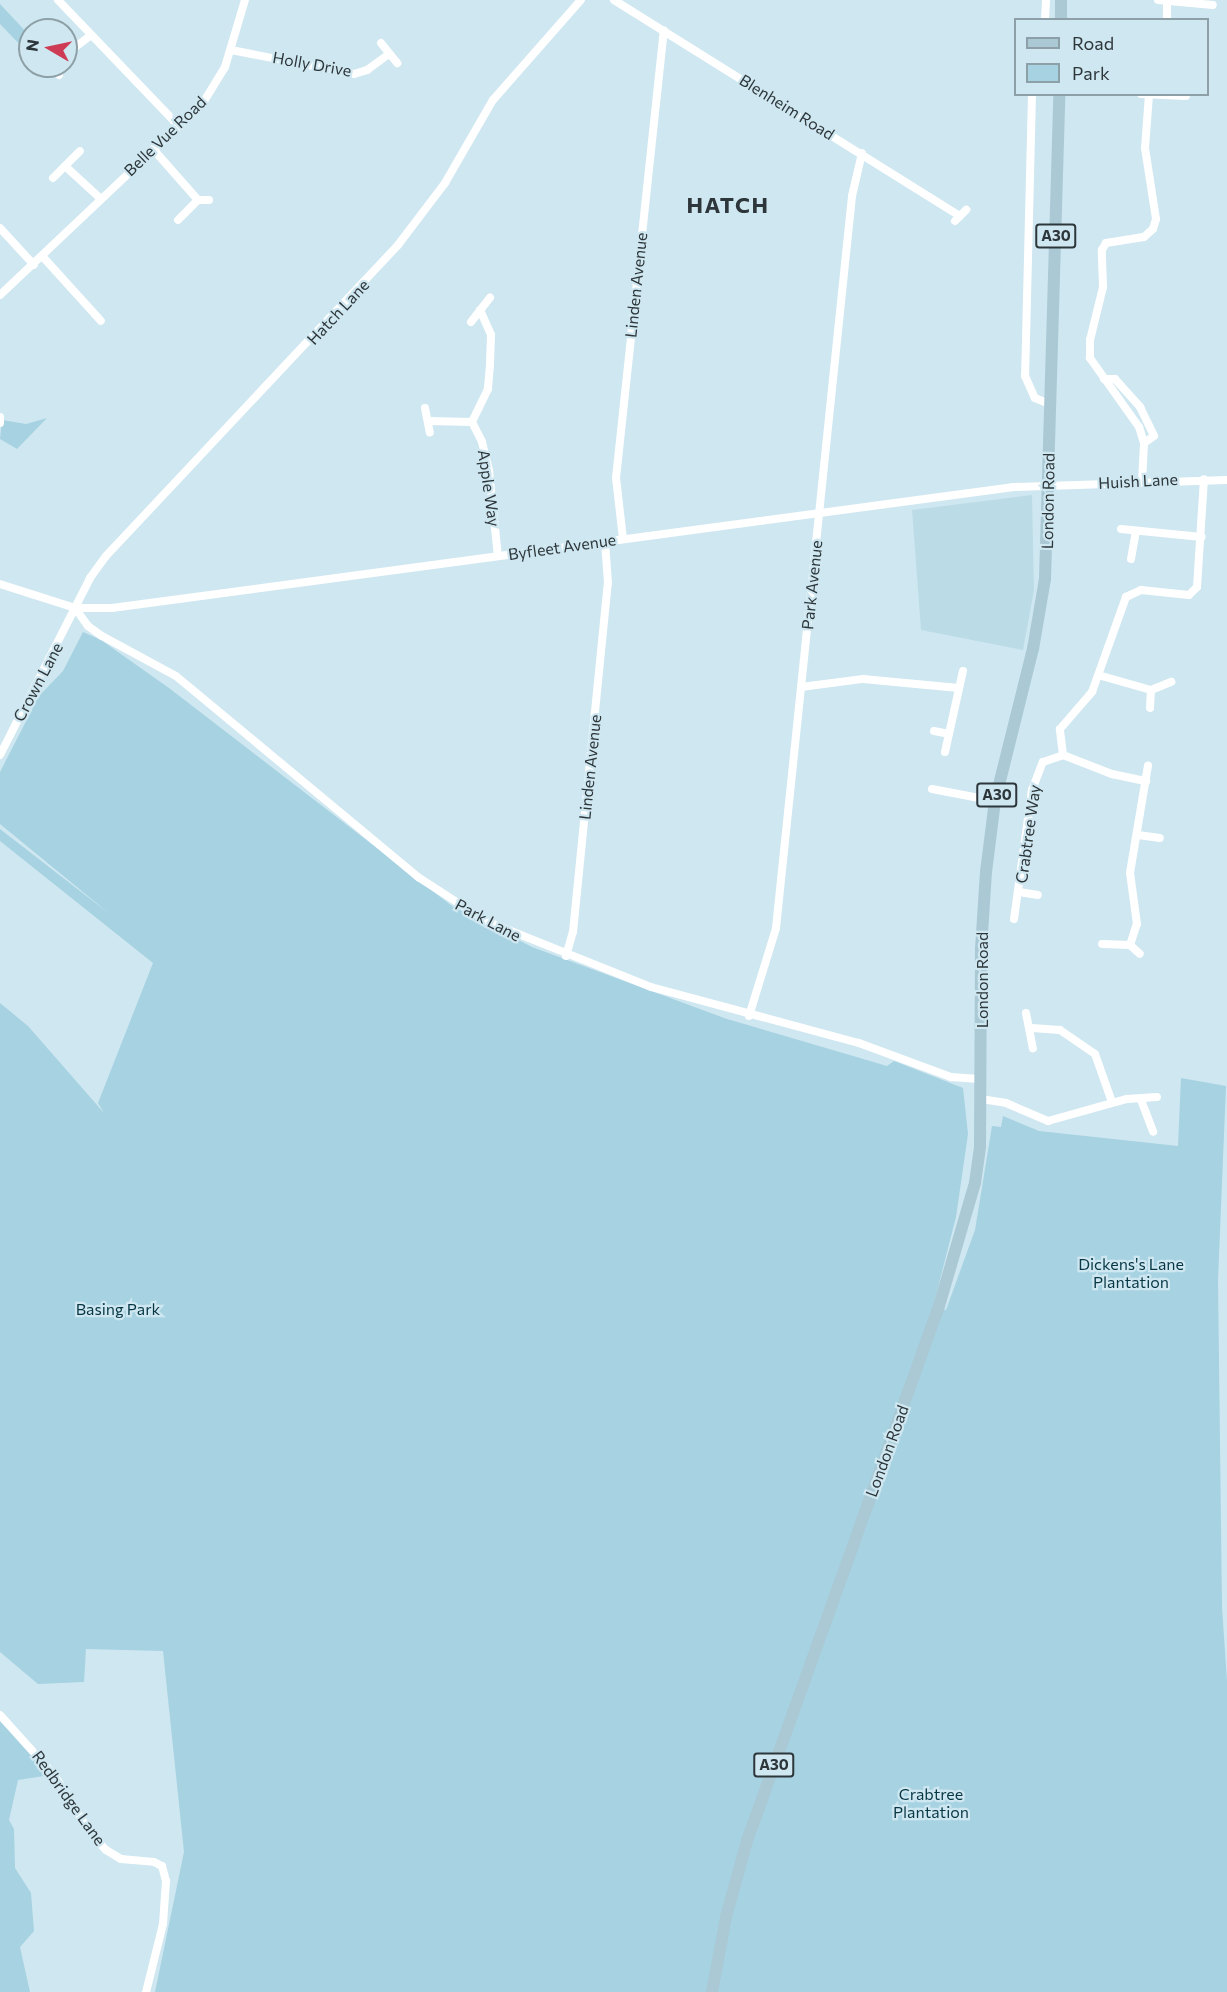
<!DOCTYPE html>
<style>
body{margin:0}
#map{position:relative;width:1227px;height:1992px;overflow:hidden;background:#cfe7f0;font-family:Commissioner,sans-serif}
div>[style]{position:absolute}
.built>*{inset:0;background:#bbdce7}
.green>*{inset:0;background:#a6d2e2}
.street>*{height:8px;margin:-4px;padding:0 4px;transform-origin:4px;border-radius:4px;background:#fff}
.primary>*{height:12px;margin:-6px;padding:0 6px;transform-origin:6px;border-radius:6px;background:#aac9d5}
span{translate:-50% -50%;white-space:nowrap;text-align:center;line-height:1.15;-webkit-text-stroke:4.5px #cfe7f0;paint-order:stroke}
.shield-label span{padding:2px 4px;background:#cfe7f0;border:2px solid;border-radius:4px;-webkit-text-stroke-width:0}
.shield-label{font-size:15px;color:#2d363a;font-weight:700}
.street-label{font-size:16px;color:#2d363a}
.park-label{font-size:16px;color:#073745}
.district-label{font-size:22px;color:#2d363a;font-weight:700;letter-spacing:1.5px}
.legend{position:absolute;left:1014px;top:18px;width:195px;height:78px;box-sizing:border-box;background:#cfe7f0;border:2px solid #8ea0a7;margin:0;padding:8px 10px;list-style:none;font-size:18px;color:#2d363a}
.legend li{display:flex;align-items:center;gap:12px;height:30px}
.legend b{width:30px;border:2px solid #8ea0a7}
.north{position:absolute;left:18px;top:18px;width:60px;height:60px;box-sizing:border-box;background:#cfe7f0;border:2px solid #8ea0a7;border-radius:50%;rotate:279deg;font-size:16px;font-weight:700;line-height:24px;text-align:center;color:#2d363a}
.north::after{content:'';display:block;margin:auto;width:21px;height:27px;background:#cd3c54;clip-path:polygon(50% 0,100% 100%,50% 72%,0 100%)}
</style>
<div id="map">
<div class="built">
<i style="clip-path:polygon(1032px 495px,1034px 590px,1023px 650px,921px 630px,912px 510px)"></i>
</div>
<div class="green">
<i style="clip-path:polygon(0 4px,30px 36px,30px 55px,0 24px)"></i>
<i style="clip-path:polygon(47px 418px,17px 449px,0 439px,2px 420px,26px 424px)"></i>
<i style="clip-path:polygon(83px 632px,101px 640px,169px 688px,452px 906px,532px 947px,727px 1019px,887px 1066px,894px 1061px,963px 1088px,968px 1134px,956px 1217px,933px 1307px,946px 1310px,975px 1230px,992px 1126px,1001px 1127px,1003px 1116px,1039px 1131px,1178px 1146px,1181px 1078px,1226px 1086px,1218px 1280px,1222px 1607px,1227px 1681px,1227px 1992px,155px 1992px,184px 1852px,163px 1651px,86px 1649px,84px 1682px,38px 1684px,0 1652px,0 1003px,28px 1026px,104px 1113px,98px 1103px,153px 963px,0 841px,0 829px,111px 915px,0 824px,0 772px,39px 696px,63px 671px)"></i>
<i style="clip-path:polygon(0 1716px,30px 1746px,44px 1776px,18px 1780px,9px 1820px,14px 1829px,15px 1868px,31px 1893px,34px 1931px,20px 1947px,30px 1992px,0 1992px)"></i>
</div>
<div class="street">
<i style="left:58px;top:0;width:173px;rotate:46.2deg"></i>
<i style="left:614px;top:0;width:408px;rotate:32deg"></i>
<i style="left:1158px;top:0;width:55px;rotate:5.2deg"></i>
<i style="left:1167px;top:3px;width:17px;rotate:90deg"></i>
<i style="left:1045px;top:20px;width:20px;rotate:-87deg"></i>
<i style="left:381px;top:43px;width:26px;rotate:51deg"></i>
<i style="left:231px;top:50px;width:125px;rotate:11deg"></i>
<i style="left:354px;top:74px;width:14px;rotate:-17deg"></i>
<i style="left:367px;top:70px;width:27px;rotate:-36deg"></i>
<i style="left:66px;top:54px;width:31px;rotate:-37deg"></i>
<i style="left:51px;top:66px;width:12px;rotate:48deg"></i>
<i style="left:1032px;top:94px;width:282px;rotate:91.4deg"></i>
<i style="left:1025px;top:376px;width:24px;rotate:66deg"></i>
<i style="left:1035px;top:398px;width:15px;rotate:23deg"></i>
<i style="left:1141px;top:94px;width:45px;rotate:2.5deg"></i>
<i style="left:153px;top:149px;width:68px;rotate:48.6deg"></i>
<i style="left:65px;top:166px;width:49px;rotate:42.5deg"></i>
<i style="left:53px;top:178px;width:38px;rotate:-45deg"></i>
<i style="left:178px;top:220px;width:28px;rotate:-45deg"></i>
<i style="left:198px;top:200px;width:11px"></i>
<i style="left:955px;top:221px;width:16px;rotate:-45deg"></i>
<i style="left:0;top:228px;width:50px;rotate:47.4deg"></i>
<i style="left:43px;top:257px;width:86px;rotate:47.8deg"></i>
<i style="left:0;top:295px;width:279px;rotate:-43.4deg"></i>
<i style="left:203px;top:103px;width:42px;rotate:-58.6deg"></i>
<i style="left:225px;top:67px;width:70px;rotate:-73.4deg"></i>
<i style="left:480px;top:310px;width:27px;rotate:66deg"></i>
<i style="left:491px;top:335px;width:30px;rotate:92deg"></i>
<i style="left:490px;top:365px;width:24px;rotate:95deg"></i>
<i style="left:488px;top:389px;width:37px;rotate:116deg"></i>
<i style="left:472px;top:422px;width:22px;rotate:63deg"></i>
<i style="left:482px;top:442px;width:30px;rotate:76deg"></i>
<i style="left:489px;top:471px;width:85px;rotate:84deg"></i>
<i style="left:471px;top:322px;width:31px;rotate:-52deg"></i>
<i style="left:1104px;top:379px;width:11px"></i>
<i style="left:1115px;top:379px;width:38px;rotate:48deg"></i>
<i style="left:1140px;top:407px;width:32px;rotate:64deg"></i>
<i style="left:1154px;top:436px;width:12px;rotate:145deg"></i>
<i style="left:425px;top:408px;width:25px;rotate:79deg"></i>
<i style="left:0;top:417px;width:6px;rotate:90deg"></i>
<i style="left:428px;top:421px;width:44px;rotate:1.3deg"></i>
<i style="left:1142px;top:482px;width:39px;rotate:-87deg"></i>
<i style="left:1144px;top:443px;width:17px;rotate:-107deg"></i>
<i style="left:1139px;top:427px;width:85px;rotate:-125.4deg"></i>
<i style="left:1090px;top:358px;width:18px;rotate:-90deg"></i>
<i style="left:1090px;top:340px;width:55px;rotate:-76.2deg"></i>
<i style="left:1103px;top:287px;width:37px;rotate:-92deg"></i>
<i style="left:1102px;top:250px;width:8px;rotate:-60deg"></i>
<i style="left:1106px;top:243px;width:38px;rotate:-9deg"></i>
<i style="left:1144px;top:237px;width:12px;rotate:-42deg"></i>
<i style="left:1153px;top:229px;width:10px;rotate:-73deg"></i>
<i style="left:1156px;top:219px;width:72px;rotate:-98.8deg"></i>
<i style="left:1145px;top:148px;width:53px;rotate:-85.7deg"></i>
<i style="left:1121px;top:529px;width:81px;rotate:5.6deg"></i>
<i style="left:623px;top:539px;width:61px;rotate:-96.5deg"></i>
<i style="left:616px;top:478px;width:450px;rotate:-83.9deg"></i>
<i style="left:1131px;top:559px;width:28px;rotate:-80deg"></i>
<i style="left:0;top:584px;width:79px;rotate:17.7deg"></i>
<i style="left:75px;top:608px;width:37px"></i>
<i style="left:112px;top:608px;width:910px;rotate:-7.64deg"></i>
<i style="left:1014px;top:487px;width:213px;rotate:-1.9deg"></i>
<i style="left:75px;top:608px;width:22px;rotate:54deg"></i>
<i style="left:88px;top:626px;width:17px;rotate:36deg"></i>
<i style="left:102px;top:636px;width:84px;rotate:28.4deg"></i>
<i style="left:176px;top:676px;width:315px;rotate:39.7deg"></i>
<i style="left:418px;top:877px;width:81px;rotate:32.9deg"></i>
<i style="left:486px;top:921px;width:178px;rotate:21.8deg"></i>
<i style="left:651px;top:987px;width:215px;rotate:15.1deg"></i>
<i style="left:859px;top:1043px;width:98px;rotate:20.3deg"></i>
<i style="left:951px;top:1077px;width:31px;rotate:4deg"></i>
<i style="left:1098px;top:675px;width:55px;rotate:15.8deg"></i>
<i style="left:801px;top:687px;width:63px;rotate:-7.4deg"></i>
<i style="left:863px;top:679px;width:96px;rotate:5.4deg"></i>
<i style="left:1150px;top:708px;width:18px;rotate:-87deg"></i>
<i style="left:1151px;top:690px;width:22px;rotate:-22deg"></i>
<i style="left:934px;top:731px;width:15px;rotate:11deg"></i>
<i style="left:945px;top:752px;width:83px;rotate:-77.5deg"></i>
<i style="left:0;top:755px;width:199px;rotate:-63deg"></i>
<i style="left:90px;top:578px;width:27px;rotate:-54deg"></i>
<i style="left:106px;top:556px;width:427px;rotate:-46.8deg"></i>
<i style="left:398px;top:245px;width:78px;rotate:-52.8deg"></i>
<i style="left:445px;top:183px;width:96px;rotate:-60deg"></i>
<i style="left:493px;top:100px;width:133px;rotate:-48.7deg"></i>
<i style="left:1063px;top:755px;width:26px;rotate:-97deg"></i>
<i style="left:1060px;top:729px;width:49px;rotate:-49.1deg"></i>
<i style="left:1092px;top:692px;width:101px;rotate:-70.3deg"></i>
<i style="left:1126px;top:597px;width:17px;rotate:-25deg"></i>
<i style="left:1141px;top:590px;width:48px;rotate:5.9deg"></i>
<i style="left:1189px;top:595px;width:11px;rotate:-45deg"></i>
<i style="left:1197px;top:587px;width:108px;rotate:-86.3deg"></i>
<i style="left:932px;top:789px;width:64px;rotate:10.8deg"></i>
<i style="left:1138px;top:835px;width:22px;rotate:8deg"></i>
<i style="left:1019px;top:892px;width:19px;rotate:9deg"></i>
<i style="left:1014px;top:919px;width:130px;rotate:-82.1deg"></i>
<i style="left:1032px;top:790px;width:30px;rotate:-69deg"></i>
<i style="left:1043px;top:762px;width:21px;rotate:-19deg"></i>
<i style="left:1063px;top:755px;width:53px;rotate:21.2deg"></i>
<i style="left:1112px;top:774px;width:35px;rotate:12deg"></i>
<i style="left:1102px;top:944px;width:28px;rotate:2deg"></i>
<i style="left:1130px;top:945px;width:13px;rotate:42deg"></i>
<i style="left:1130px;top:945px;width:22px;rotate:-72deg"></i>
<i style="left:1137px;top:924px;width:51px;rotate:-97.8deg"></i>
<i style="left:1130px;top:873px;width:109px;rotate:-80.5deg"></i>
<i style="left:566px;top:956px;width:25px;rotate:-74deg"></i>
<i style="left:573px;top:932px;width:351px;rotate:-84.3deg"></i>
<i style="left:608px;top:583px;width:41px;rotate:-94.2deg"></i>
<i style="left:1026px;top:1013px;width:36px;rotate:79deg"></i>
<i style="left:749px;top:1016px;width:92px;rotate:-72.9deg"></i>
<i style="left:776px;top:928px;width:736px;rotate:-84.07deg"></i>
<i style="left:852px;top:196px;width:44px;rotate:-76.9deg"></i>
<i style="left:1032px;top:1028px;width:28px;rotate:4deg"></i>
<i style="left:1060px;top:1030px;width:42px;rotate:34.4deg"></i>
<i style="left:1095px;top:1054px;width:51px;rotate:70.5deg"></i>
<i style="left:981px;top:1099px;width:25px;rotate:9deg"></i>
<i style="left:1006px;top:1103px;width:46px;rotate:23.2deg"></i>
<i style="left:1048px;top:1121px;width:82px;rotate:-15.6deg"></i>
<i style="left:1127px;top:1099px;width:30px;rotate:-4deg"></i>
<i style="left:1141px;top:1100px;width:34px;rotate:69deg"></i>
<i style="left:0;top:1715px;width:82px;rotate:48deg"></i>
<i style="left:55px;top:1776px;width:67px;rotate:58.4deg"></i>
<i style="left:90px;top:1833px;width:23px;rotate:47deg"></i>
<i style="left:106px;top:1850px;width:17px;rotate:31deg"></i>
<i style="left:121px;top:1859px;width:33px;rotate:5deg"></i>
<i style="left:154px;top:1862px;width:9px;rotate:27deg"></i>
<i style="left:162px;top:1866px;width:16px;rotate:75deg"></i>
<i style="left:166px;top:1881px;width:43px;rotate:94deg"></i>
<i style="left:163px;top:1924px;width:70px;rotate:104deg"></i>
</div>
<div class="primary">
<i style="left:1061px;top:20px;width:20px;rotate:-90deg"></i>
<i style="left:712px;top:1992px;width:76px;rotate:-79.4deg"></i>
<i style="left:726px;top:1917px;width:79px;rotate:-74.6deg"></i>
<i style="left:747px;top:1841px;width:568px;rotate:-70.26deg"></i>
<i style="left:939px;top:1306px;width:128px;rotate:-73.7deg"></i>
<i style="left:975px;top:1183px;width:37px;rotate:-82deg"></i>
<i style="left:980px;top:1146px;width:197px;rotate:-89.7deg"></i>
<i style="left:981px;top:949px;width:77px;rotate:-86.3deg"></i>
<i style="left:986px;top:872px;width:72px;rotate:-82.8deg"></i>
<i style="left:995px;top:801px;width:157px;rotate:-76deg"></i>
<i style="left:1033px;top:649px;width:71px;rotate:-80.3deg"></i>
<i style="left:1045px;top:579px;width:485px;rotate:-88.3deg"></i>
</div>
<div class="shield-label">
<span style="left:1056px;top:236px">A30</span>
<span style="left:997px;top:795px">A30</span>
<span style="left:774px;top:1765px">A30</span>
</div>
<div class="street-label">
<span style="left:312px;top:64px;rotate:10deg">Holly Drive</span>
<span style="left:787px;top:107px;rotate:32deg">Blenheim Road</span>
<span style="left:165px;top:136px;rotate:-44deg">Belle Vue Road</span>
<span style="left:636px;top:285px;rotate:-84deg">Linden Avenue</span>
<span style="left:338px;top:312px;rotate:-47deg">Hatch Lane</span>
<span style="left:1138px;top:481px;rotate:-3deg">Huish Lane</span>
<span style="left:489px;top:488px;rotate:82deg">Apple Way</span>
<span style="left:1048px;top:501px;rotate:-89deg">London Road</span>
<span style="left:562px;top:547px;rotate:-8deg">Byfleet Avenue</span>
<span style="left:812px;top:585px;rotate:-84deg">Park Avenue</span>
<span style="left:38px;top:682px;rotate:-62deg">Crown Lane</span>
<span style="left:590px;top:767px;rotate:-84deg">Linden Avenue</span>
<span style="left:1028px;top:834px;rotate:-82deg">Crabtree Way</span>
<span style="left:488px;top:920px;rotate:28deg">Park Lane</span>
<span style="left:982px;top:980px;rotate:-90deg">London Road</span>
<span style="left:887px;top:1451px;rotate:-70deg">London Road</span>
<span style="left:69px;top:1798px;rotate:54deg">Redbridge Lane</span>
</div>
<div class="park-label">
<span style="left:1131px;top:1273px">Dickens's Lane<br>Plantation</span>
<span style="left:118px;top:1309px">Basing Park</span>
<span style="left:931px;top:1803px">Crabtree<br>Plantation</span>
</div>
<div class="district-label">
<span style="left:728px;top:205px">HATCH</span>
</div>
<ul class="legend">
<li><b style="height:8px;background:#aac9d5"></b>Road</li>
<li><b style="height:16px;background:#a6d2e2"></b>Park</li>
</ul>
<div class="north">N</div>
</div>
